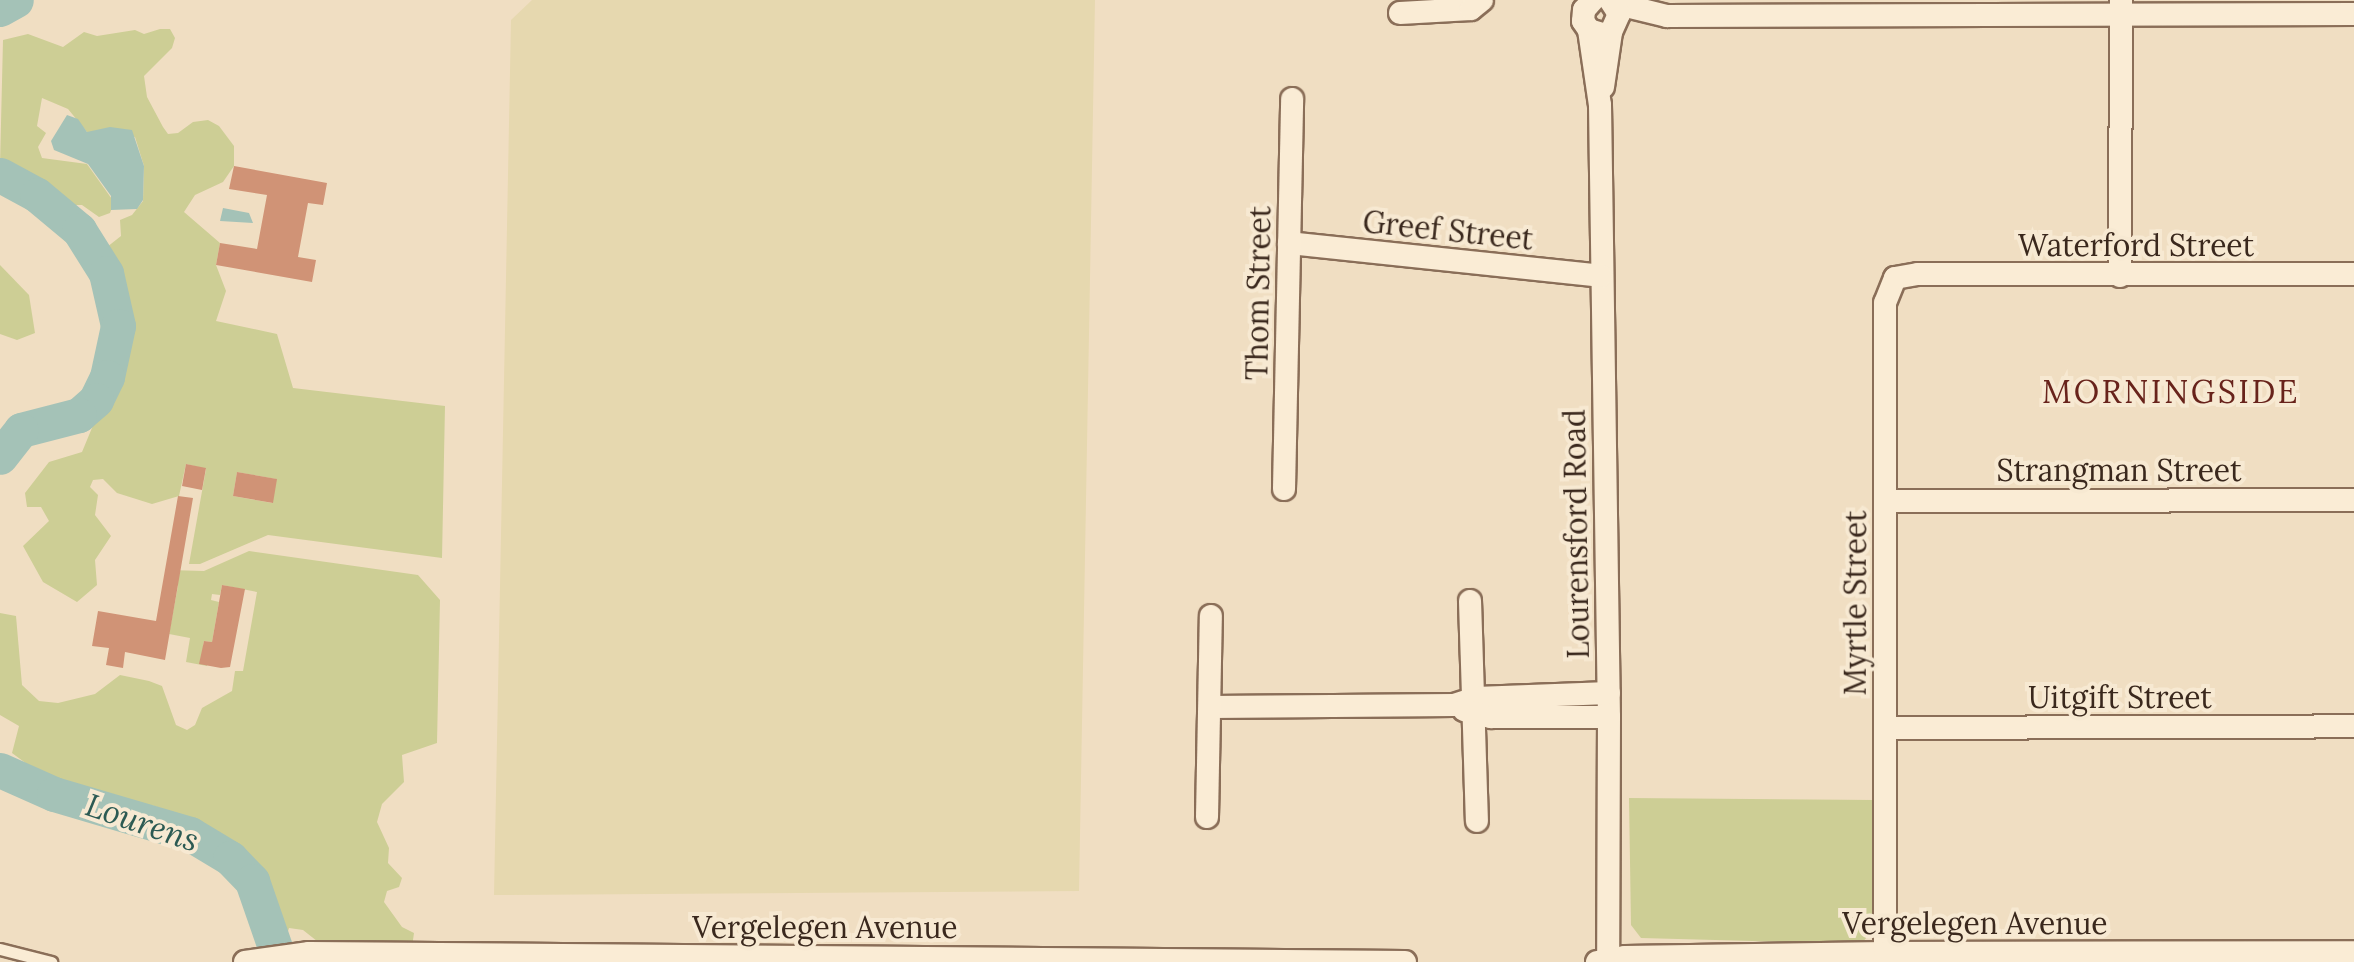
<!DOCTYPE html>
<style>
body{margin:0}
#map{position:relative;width:2354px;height:962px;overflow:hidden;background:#f0dec2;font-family:Lora,serif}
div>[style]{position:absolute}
.farmland>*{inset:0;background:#e6d8af}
.green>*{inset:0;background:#cdce95}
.water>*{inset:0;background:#a4c2b7}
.river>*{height:35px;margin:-17.5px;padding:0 17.5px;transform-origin:17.5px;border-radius:17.5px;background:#a4c2b7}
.building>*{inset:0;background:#d09376}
.roads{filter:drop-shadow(2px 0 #8a6e58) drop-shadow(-2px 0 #8a6e58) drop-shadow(0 2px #8a6e58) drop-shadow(0 -2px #8a6e58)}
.lane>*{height:11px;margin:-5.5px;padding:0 5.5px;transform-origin:5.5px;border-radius:5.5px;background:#faecd5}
.street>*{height:22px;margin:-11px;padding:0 11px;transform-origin:11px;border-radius:11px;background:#faecd5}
span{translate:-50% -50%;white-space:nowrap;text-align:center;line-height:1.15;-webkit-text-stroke:8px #f7e9d2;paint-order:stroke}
.street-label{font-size:30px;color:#3a281d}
.neighbourhood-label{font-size:32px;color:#68231b;letter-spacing:2.5px}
.water-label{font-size:32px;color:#2c5a53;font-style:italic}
</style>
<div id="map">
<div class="farmland">
<i style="clip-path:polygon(532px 0,1095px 0,1079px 891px,494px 895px,511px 20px)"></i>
</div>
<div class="green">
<i style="clip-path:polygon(evenodd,160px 29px,170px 29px,175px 38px,172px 48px,144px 76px,147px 97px,163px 127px,168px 134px,178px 133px,193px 122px,208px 120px,219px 126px,234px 146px,234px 166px,223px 182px,195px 195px,184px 212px,220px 243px,216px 265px,226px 291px,216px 321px,277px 334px,293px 388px,445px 406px,442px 558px,268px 535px,200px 564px,189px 564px,206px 469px,186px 464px,179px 496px,152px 504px,117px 493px,103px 479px,93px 480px,90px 487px,98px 495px,95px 515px,111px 536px,95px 560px,97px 585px,77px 602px,43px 582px,23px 546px,49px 521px,41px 507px,27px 507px,25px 493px,49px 462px,82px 452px,116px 370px,122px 293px,102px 251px,121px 236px,120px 220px,132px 215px,143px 201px,144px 166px,135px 137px,87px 132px,68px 109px,42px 98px,37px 126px,46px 133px,38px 147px,42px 158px,87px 164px,114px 202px,110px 213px,99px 217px,82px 205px,59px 205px,0 165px,3px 40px,28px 34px,63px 47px,84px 32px,97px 36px,135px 30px,144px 34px,160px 29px,237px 472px,276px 479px,272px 503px,233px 496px,237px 472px)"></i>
<i style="clip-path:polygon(0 265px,29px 295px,35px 333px,17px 340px,0 334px)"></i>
<i style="clip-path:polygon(249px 551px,418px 575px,440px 600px,437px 743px,402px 755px,404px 782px,382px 804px,377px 822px,389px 848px,388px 863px,402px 878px,399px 887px,387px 891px,384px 902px,402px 927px,414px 933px,412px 947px,322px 945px,303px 930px,289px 928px,284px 944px,274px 937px,258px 882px,239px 857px,216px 839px,179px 815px,154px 806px,54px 784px,12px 753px,19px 726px,0 715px,0 613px,16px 616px,22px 685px,39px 701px,58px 703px,95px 694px,120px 675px,149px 681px,162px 686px,176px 725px,187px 730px,195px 725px,202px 708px,232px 691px,235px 671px,243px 671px,257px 592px,222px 585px,220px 595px,212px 594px,211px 600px,219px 602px,212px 642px,204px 641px,203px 646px,210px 648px,207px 666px,186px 662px,190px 638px,169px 634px,178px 586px,168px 570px,204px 571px)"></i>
<i style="clip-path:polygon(1629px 798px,1875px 800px,1873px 930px,1861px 944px,1641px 938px,1631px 925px)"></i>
</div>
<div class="water">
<i style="clip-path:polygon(67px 115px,78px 119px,87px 132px,110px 127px,132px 130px,144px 166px,143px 200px,137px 209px,111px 210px,111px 196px,88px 164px,54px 150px,51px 141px)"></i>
<i style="clip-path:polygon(223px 208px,249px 213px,253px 223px,220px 221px)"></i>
</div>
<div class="river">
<i style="left:0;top:9px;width:18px;rotate:-29deg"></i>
<i style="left:0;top:175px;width:42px;rotate:28.4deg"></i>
<i style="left:37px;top:195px;width:55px;rotate:39.8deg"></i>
<i style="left:79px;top:230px;width:51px;rotate:57.9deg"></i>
<i style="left:106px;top:273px;width:54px;rotate:77.2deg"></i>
<i style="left:118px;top:326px;width:52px;rotate:102.2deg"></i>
<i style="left:107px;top:377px;width:25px;rotate:116deg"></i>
<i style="left:96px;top:400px;width:23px;rotate:139deg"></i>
<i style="left:79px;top:415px;width:60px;rotate:165.5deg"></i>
<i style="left:21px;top:430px;width:34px;rotate:128deg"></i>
<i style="left:0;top:770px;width:59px;rotate:24deg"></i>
<i style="left:54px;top:794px;width:142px;rotate:16.4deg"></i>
<i style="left:190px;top:834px;width:47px;rotate:31deg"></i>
<i style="left:230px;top:858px;width:32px;rotate:46deg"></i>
<i style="left:252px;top:881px;width:86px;rotate:70.9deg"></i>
</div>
<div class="building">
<i style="clip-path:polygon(234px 166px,327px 183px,323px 205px,308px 203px,298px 257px,316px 260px,312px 282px,216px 265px,220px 243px,257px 249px,267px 195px,229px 189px)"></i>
<i style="clip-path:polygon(186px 464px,206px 468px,202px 490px,182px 486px)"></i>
<i style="clip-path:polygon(237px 472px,277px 479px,273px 503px,233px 496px)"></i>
<i style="clip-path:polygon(178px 496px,193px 498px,165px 660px,125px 652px,123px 668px,106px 665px,109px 648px,92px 646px,98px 611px,156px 621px)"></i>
<i style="clip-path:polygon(222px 585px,245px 589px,230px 667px,221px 668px,199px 664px,204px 641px,212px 642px)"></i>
</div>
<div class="roads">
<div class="lane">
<i style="left:0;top:949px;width:53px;rotate:14.3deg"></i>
</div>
<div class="street">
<i style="left:1593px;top:0;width:13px;rotate:132deg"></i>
<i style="left:1584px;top:10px;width:11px;rotate:95deg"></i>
<i style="left:1583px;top:21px;width:11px;rotate:56deg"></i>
<i style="left:1589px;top:30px;width:14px;rotate:17deg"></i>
<i style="left:1614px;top:3px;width:55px;rotate:13.8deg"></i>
<i style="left:1667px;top:16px;width:687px;rotate:-0.17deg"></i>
<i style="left:1400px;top:13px;width:71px;rotate:-3.2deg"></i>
<i style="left:1471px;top:9px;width:14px;rotate:-39deg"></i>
<i style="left:1589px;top:30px;width:76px;rotate:81.7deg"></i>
<i style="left:1600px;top:105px;width:612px;rotate:89.16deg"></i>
<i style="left:1609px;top:717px;width:245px;rotate:90.2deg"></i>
<i style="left:1603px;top:87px;width:56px;rotate:-81.7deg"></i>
<i style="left:1611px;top:32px;width:20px;rotate:-66deg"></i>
<i style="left:1619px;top:14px;width:17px;rotate:-123deg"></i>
<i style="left:1289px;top:243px;width:314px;rotate:6deg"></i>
<i style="left:2120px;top:276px;width:276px;rotate:-89.8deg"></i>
<i style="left:1284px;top:489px;width:390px;rotate:-88.8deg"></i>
<i style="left:1885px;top:501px;width:469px;rotate:-0.1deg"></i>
<i style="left:1470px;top:601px;width:220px;rotate:88.2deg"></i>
<i style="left:1211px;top:707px;width:243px;rotate:-0.5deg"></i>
<i style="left:1454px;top:705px;width:23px;rotate:-18deg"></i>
<i style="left:1476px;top:698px;width:133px;rotate:-2.2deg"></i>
<i style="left:1464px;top:710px;width:28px;rotate:15deg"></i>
<i style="left:1491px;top:717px;width:118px"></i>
<i style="left:1885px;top:728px;width:469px;rotate:-0.2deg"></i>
<i style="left:1207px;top:817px;width:201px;rotate:-88.9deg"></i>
<i style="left:1885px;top:953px;width:650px;rotate:-90deg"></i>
<i style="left:1885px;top:303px;width:27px;rotate:-68deg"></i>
<i style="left:1895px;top:278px;width:23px;rotate:-10deg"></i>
<i style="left:1918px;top:274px;width:436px"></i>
<i style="left:245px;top:962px;width:65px;rotate:-8deg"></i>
<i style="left:309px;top:953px;width:1096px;rotate:0.47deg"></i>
<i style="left:1597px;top:962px;width:28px;rotate:-10deg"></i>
<i style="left:1625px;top:957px;width:260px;rotate:-0.9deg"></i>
<i style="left:1885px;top:953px;width:469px;rotate:-0.1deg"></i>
</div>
</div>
<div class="street-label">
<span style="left:1448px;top:230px;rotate:6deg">Greef Street</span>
<span style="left:2136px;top:245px">Waterford Street</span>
<span style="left:1258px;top:293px;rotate:-89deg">Thom Street</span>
<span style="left:2119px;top:470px">Strangman Street</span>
<span style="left:1576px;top:534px;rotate:-91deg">Lourensford Road</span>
<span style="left:1855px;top:603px;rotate:-90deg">Myrtle Street</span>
<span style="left:2120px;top:697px">Uitgift Street</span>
<span style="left:1975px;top:923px">Vergelegen Avenue</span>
<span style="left:825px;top:927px">Vergelegen Avenue</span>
</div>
<div class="neighbourhood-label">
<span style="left:2171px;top:392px">MORNINGSIDE</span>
</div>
<div class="water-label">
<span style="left:142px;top:823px;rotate:19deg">Lourens</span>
</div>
</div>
